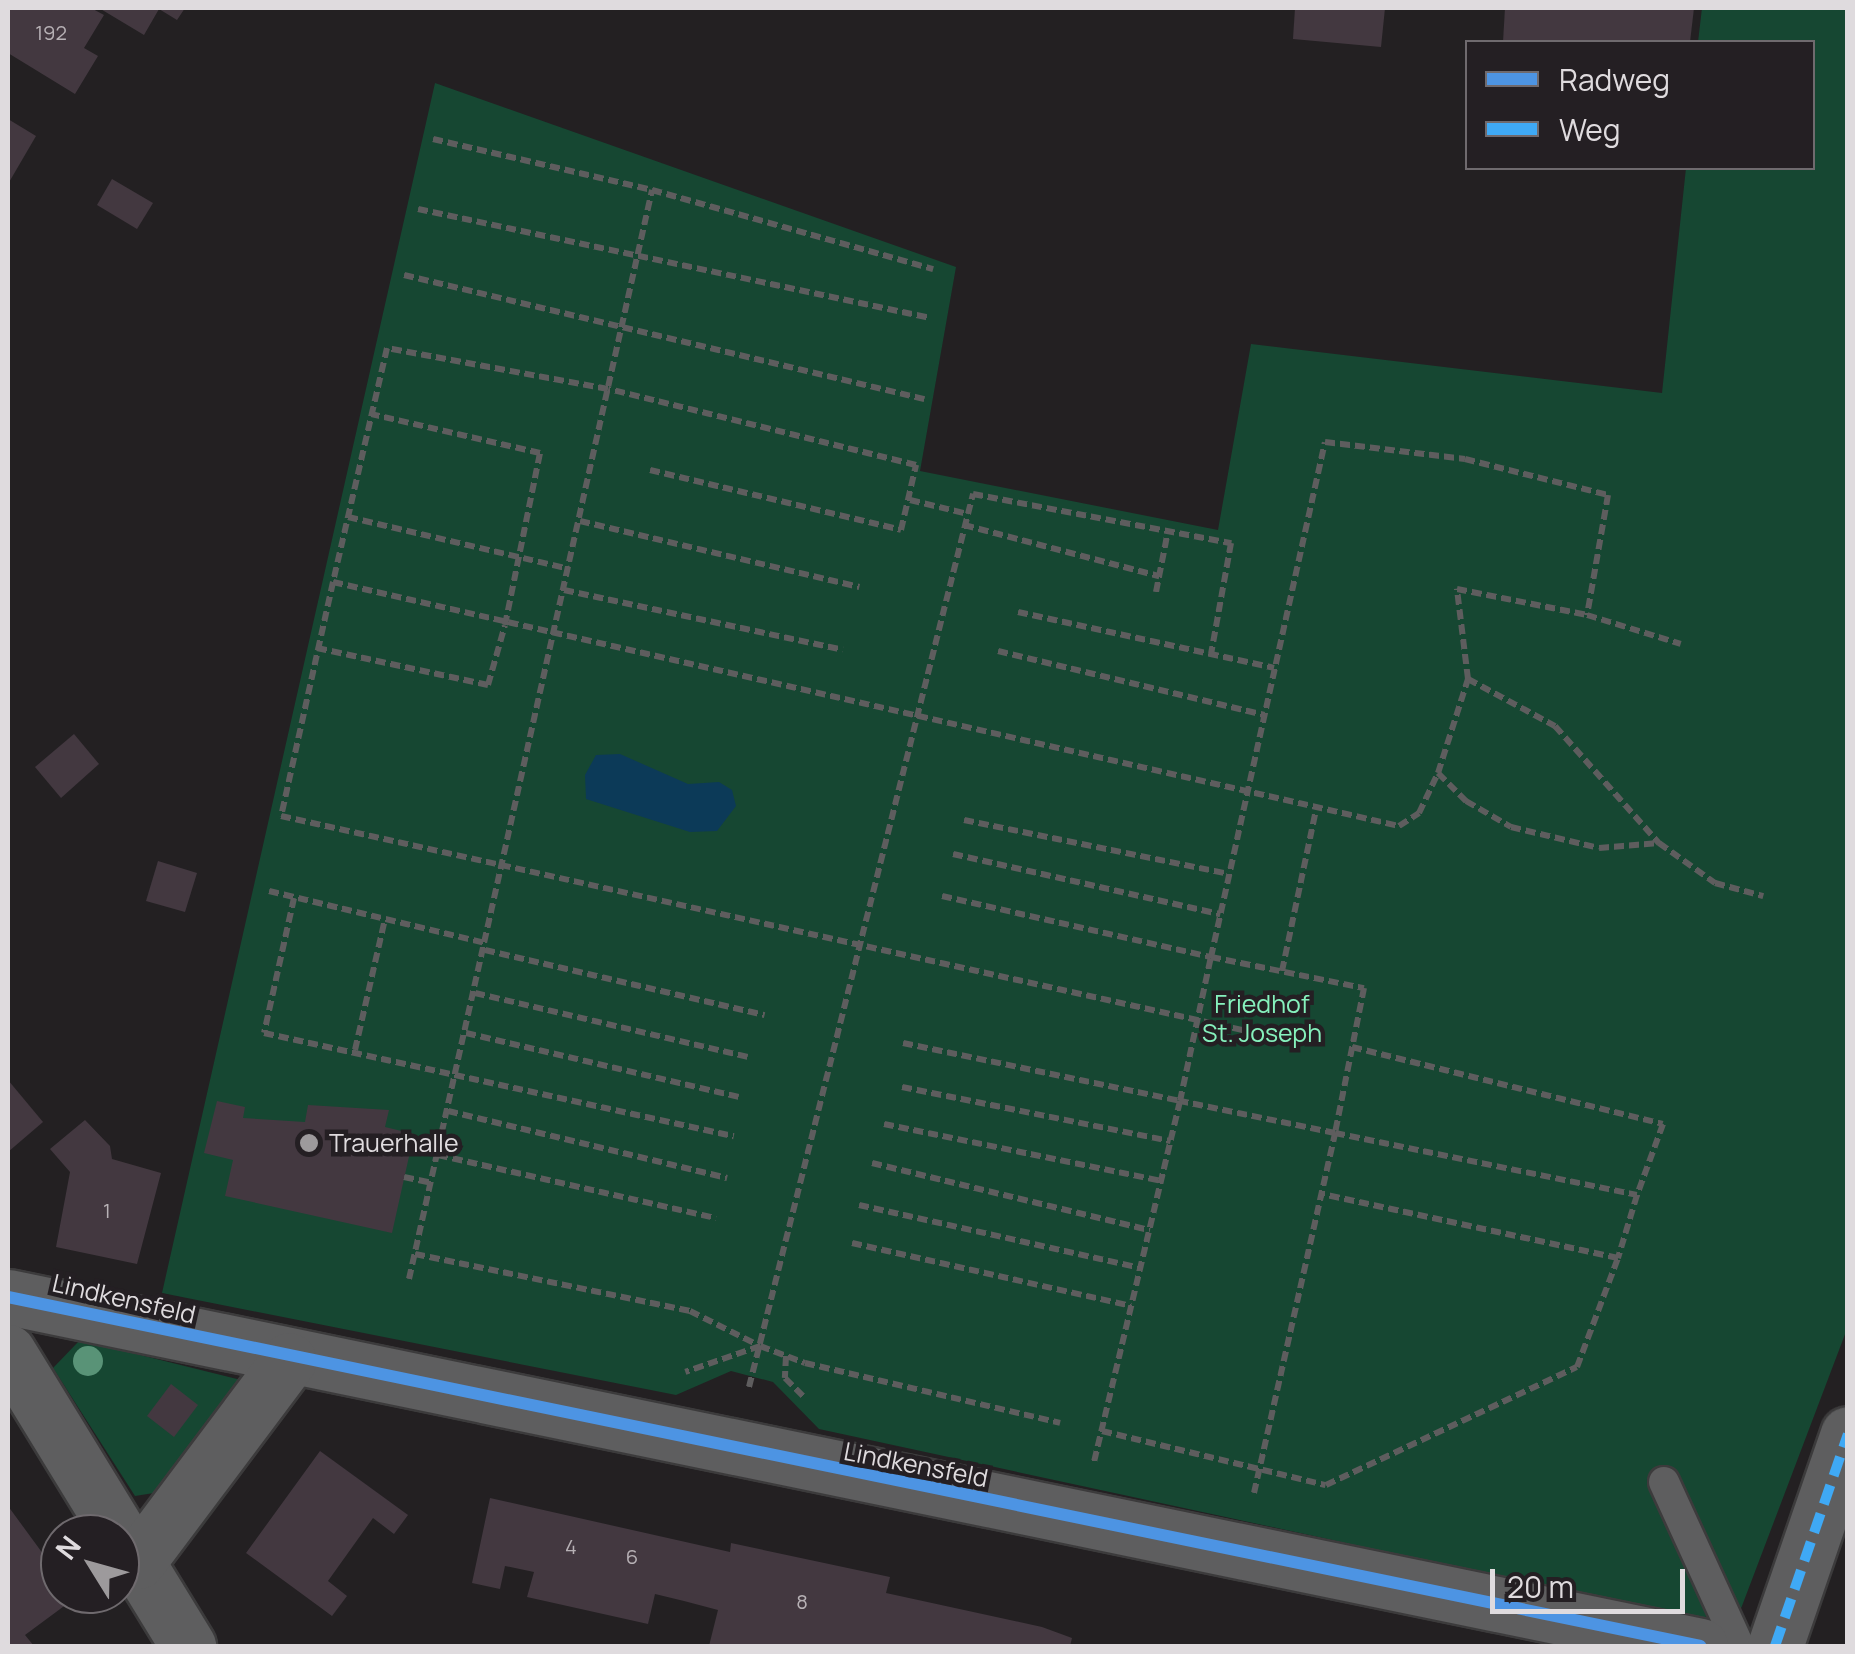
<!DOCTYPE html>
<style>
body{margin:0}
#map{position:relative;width:1855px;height:1654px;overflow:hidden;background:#232022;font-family:Manrope,sans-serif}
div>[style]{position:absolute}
.green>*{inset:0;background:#164732}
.water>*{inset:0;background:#0c3a58}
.building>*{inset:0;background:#433840}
.path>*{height:6px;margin-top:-3px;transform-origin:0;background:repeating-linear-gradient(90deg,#5e5d5e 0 10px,transparent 0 15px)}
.roads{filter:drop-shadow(2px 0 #3c3b3c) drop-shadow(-2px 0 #3c3b3c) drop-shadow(0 2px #3c3b3c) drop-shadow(0 -2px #3c3b3c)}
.service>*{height:30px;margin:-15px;padding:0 15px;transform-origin:15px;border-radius:15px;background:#5e5e5f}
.minor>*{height:55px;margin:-27.5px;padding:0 27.5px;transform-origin:27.5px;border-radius:27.5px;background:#5e5e5f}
.quiet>*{height:10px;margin-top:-5px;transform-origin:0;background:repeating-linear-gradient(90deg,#3fa9f5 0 20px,transparent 0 30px)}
.cycleway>*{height:12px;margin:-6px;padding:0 6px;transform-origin:6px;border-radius:6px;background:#4d94e3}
.trees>*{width:30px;height:30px;margin:-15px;border-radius:50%;background:#599377}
.dots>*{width:28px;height:28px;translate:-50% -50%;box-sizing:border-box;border:5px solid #241f23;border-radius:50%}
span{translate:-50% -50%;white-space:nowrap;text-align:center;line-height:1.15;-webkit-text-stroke:9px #241f23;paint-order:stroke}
.number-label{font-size:20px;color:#b8b2b6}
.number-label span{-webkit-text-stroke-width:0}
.park-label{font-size:25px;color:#86f1bd}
.poi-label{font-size:25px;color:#dfdbde}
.left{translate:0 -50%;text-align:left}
.street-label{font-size:25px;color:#dfdbde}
.frame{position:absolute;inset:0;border:10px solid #dfdbde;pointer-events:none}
.legend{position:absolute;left:1465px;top:40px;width:350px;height:130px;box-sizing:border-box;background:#241f23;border:2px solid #6f6a6e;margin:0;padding:12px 18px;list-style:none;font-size:30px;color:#dfdbde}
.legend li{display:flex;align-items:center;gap:20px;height:50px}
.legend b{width:50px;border:2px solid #6f6a6e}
.north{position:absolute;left:40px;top:1514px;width:100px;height:100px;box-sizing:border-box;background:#241f23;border:2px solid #6f6a6e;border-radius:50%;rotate:307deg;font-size:28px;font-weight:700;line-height:40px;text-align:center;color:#dfdbde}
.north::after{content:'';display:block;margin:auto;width:35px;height:45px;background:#9d9a9c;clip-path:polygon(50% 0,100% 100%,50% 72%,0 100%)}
.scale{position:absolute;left:1490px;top:1569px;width:195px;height:45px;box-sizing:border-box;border:5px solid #dfdbde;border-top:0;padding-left:12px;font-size:30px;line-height:35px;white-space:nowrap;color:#dfdbde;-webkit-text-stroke:8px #241f23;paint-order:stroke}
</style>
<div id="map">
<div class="green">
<i style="clip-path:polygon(1702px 8px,1847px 8px,1847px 1329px,1734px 1627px,819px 1429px,773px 1382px,731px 1371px,676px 1395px,162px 1293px,435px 83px,956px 267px,920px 471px,1218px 530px,1251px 344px,1662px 393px,1686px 168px,1812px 168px,1812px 42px,1698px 42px)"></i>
<i style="clip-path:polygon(80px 1340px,241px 1380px,160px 1492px,135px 1496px,53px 1368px)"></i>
</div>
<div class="water">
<i style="clip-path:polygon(620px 754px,688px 784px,719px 782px,732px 790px,736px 806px,717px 831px,690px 832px,586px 799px,585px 775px,596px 755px)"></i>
</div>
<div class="building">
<i style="clip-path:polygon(8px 8px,91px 8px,104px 15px,84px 48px,98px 56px,75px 94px,8px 53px)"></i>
<i style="clip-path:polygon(99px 8px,185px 8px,177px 20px,159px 9px,144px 35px)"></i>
<i style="clip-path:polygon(1295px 8px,1385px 8px,1381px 47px,1293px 39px)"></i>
<i style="clip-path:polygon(1505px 8px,1694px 8px,1690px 42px,1503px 42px)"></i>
<i style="clip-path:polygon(8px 119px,36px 136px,8px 184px)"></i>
<i style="clip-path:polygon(112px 179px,153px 203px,137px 229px,97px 205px)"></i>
<i style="clip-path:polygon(74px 734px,99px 764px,61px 798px,35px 767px)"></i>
<i style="clip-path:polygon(158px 861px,197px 873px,185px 912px,146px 901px)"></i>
<i style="clip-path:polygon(8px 1080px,43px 1122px,8px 1152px)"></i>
<i style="clip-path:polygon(217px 1101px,245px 1107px,243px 1118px,305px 1122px,308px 1105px,389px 1110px,385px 1127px,414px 1134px,392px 1233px,225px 1196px,233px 1160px,204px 1153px)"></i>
<i style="clip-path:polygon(85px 1120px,110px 1146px,112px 1159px,161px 1173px,137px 1264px,56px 1247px,70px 1172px,50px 1149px)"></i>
<i style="clip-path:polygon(171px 1384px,198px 1405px,174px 1437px,147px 1416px)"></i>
<i style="clip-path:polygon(320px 1451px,408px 1515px,394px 1534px,373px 1518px,328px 1581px,347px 1596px,332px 1616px,246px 1553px)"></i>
<i style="clip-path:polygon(490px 1498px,730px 1552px,731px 1543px,890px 1577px,886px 1593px,1042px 1627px,1072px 1638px,1070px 1646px,709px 1646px,718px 1610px,684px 1601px,655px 1594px,648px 1624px,527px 1597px,534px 1572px,505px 1566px,500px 1589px,472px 1583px)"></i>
<i style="clip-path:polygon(8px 1506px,60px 1577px,60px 1594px,75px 1598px,25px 1635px,34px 1646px,8px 1646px)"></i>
</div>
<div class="path">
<i style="left:433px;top:139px;width:225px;rotate:13.1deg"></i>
<i style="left:418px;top:209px;width:524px;rotate:12deg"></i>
<i style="left:404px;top:275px;width:535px;rotate:13.41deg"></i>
<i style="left:650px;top:470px;width:258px;rotate:13.4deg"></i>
<i style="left:901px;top:530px;width:67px;rotate:-77deg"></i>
<i style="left:916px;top:465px;width:317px;rotate:-166.1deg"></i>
<i style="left:608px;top:389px;width:225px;rotate:-169.5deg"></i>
<i style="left:387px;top:348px;width:240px;rotate:103deg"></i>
<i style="left:333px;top:582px;width:1094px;rotate:12.89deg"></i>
<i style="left:1399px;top:826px;width:24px;rotate:-33deg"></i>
<i style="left:1419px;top:813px;width:44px;rotate:-64.6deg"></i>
<i style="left:1438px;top:773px;width:40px;rotate:45deg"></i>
<i style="left:1466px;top:801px;width:52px;rotate:30deg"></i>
<i style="left:1511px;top:827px;width:90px;rotate:13.4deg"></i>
<i style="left:1599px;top:848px;width:60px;rotate:-4.8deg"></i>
<i style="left:1659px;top:843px;width:69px;rotate:35.5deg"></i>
<i style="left:1715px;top:883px;width:50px;rotate:15.2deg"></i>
<i style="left:910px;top:500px;width:60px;rotate:13.6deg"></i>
<i style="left:968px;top:514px;width:21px;rotate:-76deg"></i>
<i style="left:973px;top:494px;width:263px;rotate:10.8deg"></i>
<i style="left:1231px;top:543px;width:113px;rotate:100.2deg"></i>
<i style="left:348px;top:517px;width:227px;rotate:13.2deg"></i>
<i style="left:580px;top:521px;width:287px;rotate:13.3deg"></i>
<i style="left:964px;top:525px;width:202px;rotate:14.7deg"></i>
<i style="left:333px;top:582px;width:240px;rotate:102.5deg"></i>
<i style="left:281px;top:816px;width:990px;rotate:12.55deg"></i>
<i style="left:564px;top:590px;width:285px;rotate:12.1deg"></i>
<i style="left:1156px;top:592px;width:57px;rotate:-78.9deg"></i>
<i style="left:1018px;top:612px;width:262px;rotate:12.3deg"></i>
<i style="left:317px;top:648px;width:175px;rotate:12.2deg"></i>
<i style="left:488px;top:685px;width:62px;rotate:-74.2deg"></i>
<i style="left:505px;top:625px;width:176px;rotate:-78.5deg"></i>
<i style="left:540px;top:453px;width:173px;rotate:-167deg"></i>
<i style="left:998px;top:651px;width:274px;rotate:13.5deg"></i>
<i style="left:1468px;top:679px;width:99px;rotate:28.4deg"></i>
<i style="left:1555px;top:726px;width:157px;rotate:48.4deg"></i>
<i style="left:1438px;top:773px;width:99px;rotate:-72.3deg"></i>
<i style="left:1468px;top:679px;width:91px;rotate:-97deg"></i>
<i style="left:1457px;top:589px;width:133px;rotate:11.3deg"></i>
<i style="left:964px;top:820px;width:270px;rotate:11.5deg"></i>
<i style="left:953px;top:854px;width:274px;rotate:12.7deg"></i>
<i style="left:269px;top:891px;width:223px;rotate:13.5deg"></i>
<i style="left:942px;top:896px;width:276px;rotate:12.8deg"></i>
<i style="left:1211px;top:957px;width:527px;rotate:-77.52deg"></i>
<i style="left:1325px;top:442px;width:141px;rotate:6.9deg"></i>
<i style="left:1465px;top:459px;width:147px;rotate:14.1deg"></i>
<i style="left:1608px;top:495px;width:122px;rotate:99.9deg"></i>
<i style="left:1587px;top:615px;width:98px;rotate:17.1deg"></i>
<i style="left:294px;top:898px;width:138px;rotate:102.5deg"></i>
<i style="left:264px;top:1033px;width:481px;rotate:12.4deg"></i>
<i style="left:485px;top:950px;width:287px;rotate:13.1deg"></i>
<i style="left:1211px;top:957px;width:156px;rotate:11.5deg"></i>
<i style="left:1364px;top:988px;width:148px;rotate:101.3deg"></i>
<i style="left:1335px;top:1133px;width:158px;rotate:-168.3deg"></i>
<i style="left:1180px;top:1101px;width:147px;rotate:-77.9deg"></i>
<i style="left:1282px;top:971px;width:166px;rotate:-78.1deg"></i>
<i style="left:475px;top:993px;width:280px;rotate:13.2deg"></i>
<i style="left:466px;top:1033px;width:280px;rotate:13.2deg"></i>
<i style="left:903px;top:1043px;width:283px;rotate:11.8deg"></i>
<i style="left:1180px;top:1101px;width:371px;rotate:103.4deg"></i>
<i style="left:1352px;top:1047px;width:320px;rotate:13.9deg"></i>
<i style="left:1663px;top:1124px;width:76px;rotate:110.1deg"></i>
<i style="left:355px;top:1050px;width:134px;rotate:-77.1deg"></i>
<i style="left:902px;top:1087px;width:274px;rotate:11.4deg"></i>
<i style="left:448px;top:1111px;width:287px;rotate:13.5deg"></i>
<i style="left:884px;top:1124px;width:283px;rotate:11.6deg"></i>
<i style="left:438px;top:1155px;width:285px;rotate:12.8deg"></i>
<i style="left:872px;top:1163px;width:286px;rotate:13.6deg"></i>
<i style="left:404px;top:1177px;width:29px;rotate:12deg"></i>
<i style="left:859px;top:1205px;width:288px;rotate:12.6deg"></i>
<i style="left:852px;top:1243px;width:286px;rotate:12.7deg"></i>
<i style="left:415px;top:1254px;width:281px;rotate:11.7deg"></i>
<i style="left:690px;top:1311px;width:78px;rotate:26.6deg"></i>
<i style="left:760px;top:1346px;width:79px;rotate:160.9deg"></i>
<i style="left:409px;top:1279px;width:1116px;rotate:-77.42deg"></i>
<i style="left:652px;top:190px;width:292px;rotate:15.7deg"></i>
<i style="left:760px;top:1346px;width:48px;rotate:20.7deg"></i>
<i style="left:805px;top:1363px;width:262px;rotate:13.2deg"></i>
<i style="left:786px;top:1356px;width:22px;rotate:93deg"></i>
<i style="left:785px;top:1378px;width:27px;rotate:45deg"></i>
<i style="left:749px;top:1387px;width:900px;rotate:-75.92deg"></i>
<i style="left:1102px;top:1431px;width:230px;rotate:13.6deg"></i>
<i style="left:1326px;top:1485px;width:277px;rotate:-25.2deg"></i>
<i style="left:1577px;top:1367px;width:116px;rotate:-69.4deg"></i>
<i style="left:1254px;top:1493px;width:369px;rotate:-77.3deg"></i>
<i style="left:1335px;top:1133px;width:308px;rotate:11.6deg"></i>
<i style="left:1637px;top:1195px;width:66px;rotate:106.8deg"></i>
<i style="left:1618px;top:1258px;width:304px;rotate:-167.8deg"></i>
</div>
<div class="roads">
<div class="service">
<i style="left:1664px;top:1482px;width:180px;rotate:65.4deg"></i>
</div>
<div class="minor">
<i style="left:8px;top:1297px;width:1728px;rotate:11.65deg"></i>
<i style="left:8px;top:1352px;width:345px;rotate:58.5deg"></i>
<i style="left:138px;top:1561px;width:251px;rotate:-53.1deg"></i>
<i style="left:1775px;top:1646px;width:224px;rotate:-71deg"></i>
</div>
</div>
<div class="quiet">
<i style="left:1775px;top:1646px;width:224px;rotate:-71deg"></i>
</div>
<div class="cycleway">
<i style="left:8px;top:1297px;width:1728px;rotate:11.65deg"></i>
</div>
<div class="trees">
<i style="left:88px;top:1361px"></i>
</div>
<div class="dots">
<i style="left:309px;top:1143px;background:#9d9a9c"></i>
</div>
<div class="number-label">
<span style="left:51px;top:32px">192</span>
<span style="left:107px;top:1210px">1</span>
<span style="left:571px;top:1546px">4</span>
<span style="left:632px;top:1556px">6</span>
<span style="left:802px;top:1601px">8</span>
</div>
<div class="park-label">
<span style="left:1262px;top:1019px">Friedhof<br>St. Joseph</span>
</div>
<div class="poi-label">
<span class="left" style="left:329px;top:1143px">Trauerhalle</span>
</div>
<div class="street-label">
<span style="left:124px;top:1299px;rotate:13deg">Lindkensfeld</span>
<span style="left:916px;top:1465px;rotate:11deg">Lindkensfeld</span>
</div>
<div class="frame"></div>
<ul class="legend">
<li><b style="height:12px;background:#4d94e3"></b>Radweg</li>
<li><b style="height:12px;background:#3fa9f5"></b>Weg</li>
</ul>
<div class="north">N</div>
<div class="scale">20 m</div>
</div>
